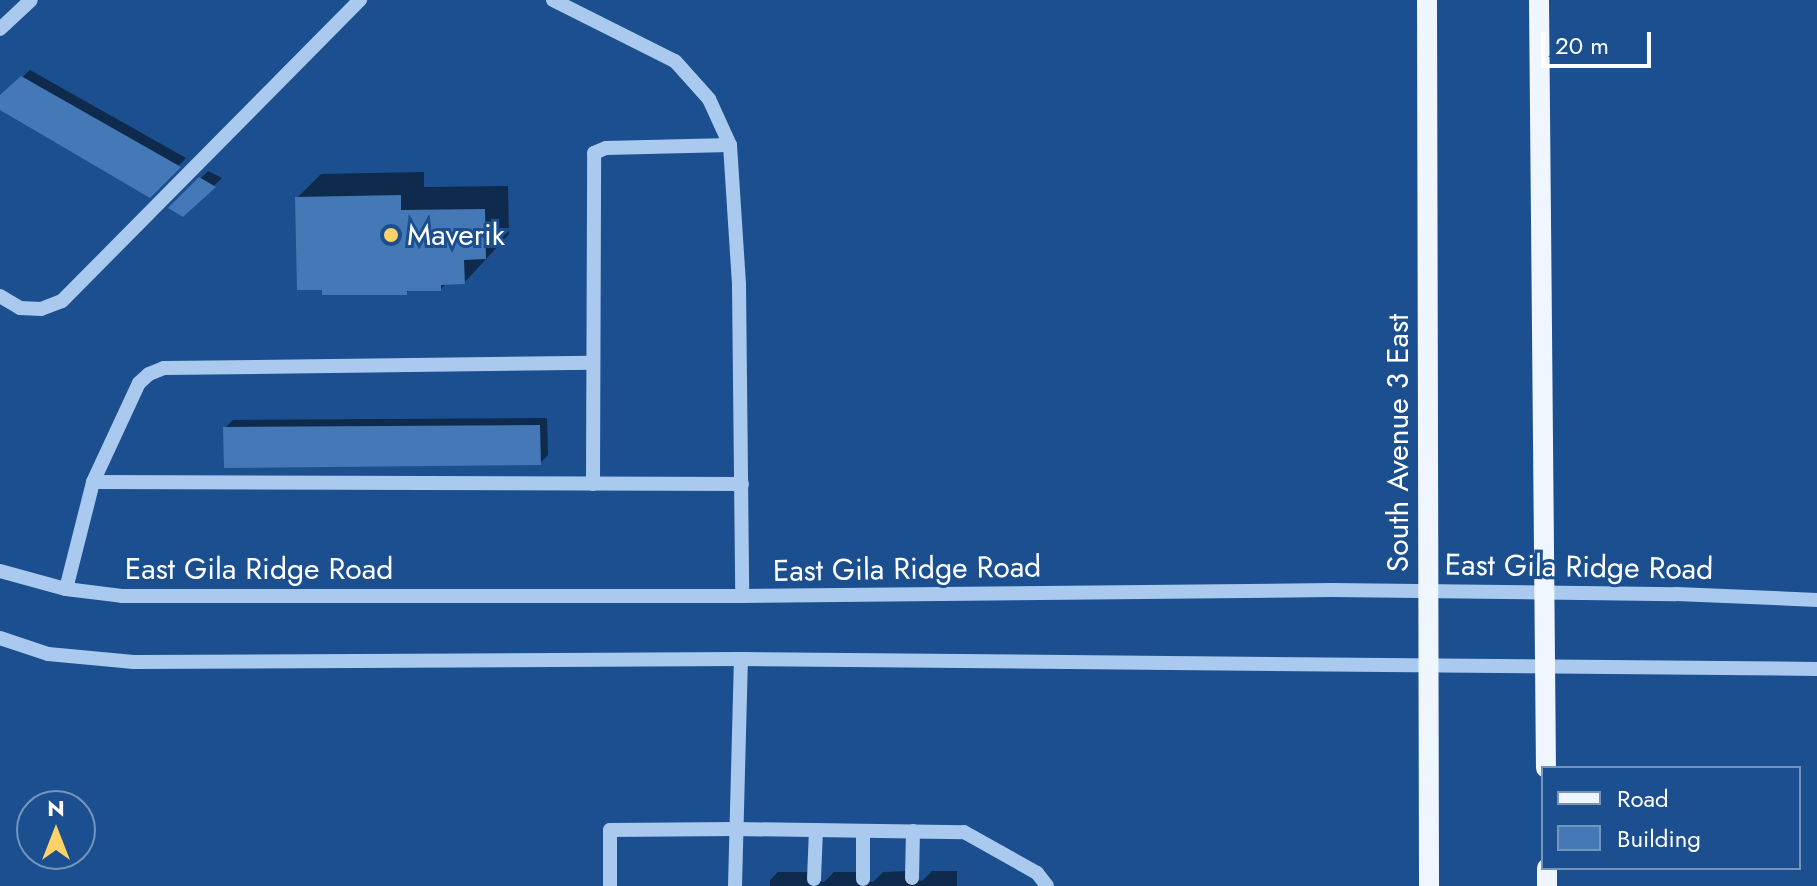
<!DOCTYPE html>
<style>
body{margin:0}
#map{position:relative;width:1817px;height:886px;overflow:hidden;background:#1b4f8f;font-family:Jost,sans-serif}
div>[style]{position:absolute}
.shadow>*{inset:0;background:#0007}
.building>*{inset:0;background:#4478b7}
.minor>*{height:14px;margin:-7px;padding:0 7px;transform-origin:7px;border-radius:7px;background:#a9c9ee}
.major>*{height:20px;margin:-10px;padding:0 10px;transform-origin:10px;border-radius:10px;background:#f0f6ff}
.dots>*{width:22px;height:22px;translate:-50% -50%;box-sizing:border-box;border:4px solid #1b4f8f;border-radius:50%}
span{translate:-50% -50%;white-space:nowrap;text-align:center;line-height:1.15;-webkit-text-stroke:6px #1b4f8f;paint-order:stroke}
.poi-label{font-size:30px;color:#fff}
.left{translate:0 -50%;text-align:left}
.street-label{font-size:30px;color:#fff}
.legend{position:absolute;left:1541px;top:766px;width:260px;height:104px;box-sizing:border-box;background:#1b4f8f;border:2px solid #7695bc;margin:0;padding:10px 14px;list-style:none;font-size:24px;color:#fff}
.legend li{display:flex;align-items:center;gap:16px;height:40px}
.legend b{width:40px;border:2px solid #7695bc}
.north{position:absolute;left:16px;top:790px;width:80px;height:80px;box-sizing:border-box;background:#1b4f8f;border:2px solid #7695bc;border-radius:50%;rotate:0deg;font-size:22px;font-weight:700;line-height:32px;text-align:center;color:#fff}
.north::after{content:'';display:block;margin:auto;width:28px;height:36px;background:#ffd166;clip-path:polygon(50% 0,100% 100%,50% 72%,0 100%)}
.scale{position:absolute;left:1541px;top:32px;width:110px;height:36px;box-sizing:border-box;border:4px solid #fff;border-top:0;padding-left:10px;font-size:24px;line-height:28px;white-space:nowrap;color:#fff;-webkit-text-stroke:6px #1b4f8f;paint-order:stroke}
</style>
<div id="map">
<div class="shadow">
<i style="clip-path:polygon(30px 70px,186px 158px,150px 195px,0 108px,0 97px)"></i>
<i style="clip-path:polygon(208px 171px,222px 178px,183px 215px,171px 208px)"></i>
<i style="clip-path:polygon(424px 172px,424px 187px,508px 186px,509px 234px,465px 282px,446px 283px,441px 289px,411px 289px,406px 293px,297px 198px,321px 174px)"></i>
<i style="clip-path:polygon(547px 418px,548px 455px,540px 463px,225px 428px,233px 420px)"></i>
<i style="clip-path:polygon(910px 871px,914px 879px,922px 881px,932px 871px,957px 871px,957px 886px,770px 886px,770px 880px,778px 872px,812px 872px,816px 880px,824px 882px,834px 872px,861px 872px,865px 880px,873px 882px,883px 872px)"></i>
</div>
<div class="building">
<i style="clip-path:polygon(21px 76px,181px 167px,150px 198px,0 110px,0 95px)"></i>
<i style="clip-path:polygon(199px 177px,216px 187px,183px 217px,168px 208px)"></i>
<i style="clip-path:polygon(401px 195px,401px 210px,485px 209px,486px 259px,464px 260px,465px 284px,441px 285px,441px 291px,407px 291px,407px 295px,322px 295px,322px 290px,297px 290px,295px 197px)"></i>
<i style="clip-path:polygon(540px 425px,541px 465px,224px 468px,223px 427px)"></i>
</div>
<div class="minor">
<i style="left:553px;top:0;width:136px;rotate:26.6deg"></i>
<i style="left:675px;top:61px;width:51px;rotate:48.2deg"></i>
<i style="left:709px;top:99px;width:51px;rotate:65.5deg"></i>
<i style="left:730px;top:145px;width:140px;rotate:86.3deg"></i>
<i style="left:739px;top:285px;width:311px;rotate:89.4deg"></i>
<i style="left:0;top:29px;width:42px;rotate:-43.1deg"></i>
<i style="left:0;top:296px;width:23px;rotate:31deg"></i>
<i style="left:20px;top:308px;width:21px;rotate:3deg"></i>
<i style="left:41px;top:309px;width:22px;rotate:-21deg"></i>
<i style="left:62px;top:301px;width:424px;rotate:-45.3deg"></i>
<i style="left:93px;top:482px;width:109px;rotate:-65.1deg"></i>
<i style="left:139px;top:383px;width:13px;rotate:-42deg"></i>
<i style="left:149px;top:374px;width:16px;rotate:-22deg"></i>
<i style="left:164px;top:368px;width:429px;rotate:-0.7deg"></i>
<i style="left:593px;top:484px;width:331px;rotate:-89.8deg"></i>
<i style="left:594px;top:153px;width:13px;rotate:-23deg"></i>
<i style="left:606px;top:148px;width:124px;rotate:-1.4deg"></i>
<i style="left:0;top:571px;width:68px;rotate:15.3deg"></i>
<i style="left:66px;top:589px;width:56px;rotate:7.1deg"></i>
<i style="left:122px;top:596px;width:620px"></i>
<i style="left:742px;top:596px;width:590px;rotate:-0.58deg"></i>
<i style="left:1332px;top:590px;width:344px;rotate:0.7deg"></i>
<i style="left:1676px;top:594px;width:141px;rotate:2.4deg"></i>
<i style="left:66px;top:589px;width:110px;rotate:-75.8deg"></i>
<i style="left:93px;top:482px;width:649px;rotate:0.18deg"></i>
<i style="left:0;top:638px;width:51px;rotate:18.4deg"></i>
<i style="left:48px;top:654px;width:86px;rotate:5.3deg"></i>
<i style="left:134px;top:662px;width:607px;rotate:-0.28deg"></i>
<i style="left:741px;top:659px;width:1076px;rotate:0.53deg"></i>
<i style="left:863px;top:831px;width:48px;rotate:90deg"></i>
<i style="left:912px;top:878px;width:47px;rotate:-88.8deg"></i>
<i style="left:814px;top:879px;width:49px;rotate:-87.7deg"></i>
<i style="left:610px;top:886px;width:56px;rotate:-90deg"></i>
<i style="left:610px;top:830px;width:126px;rotate:-0.5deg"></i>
<i style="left:736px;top:829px;width:228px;rotate:0.8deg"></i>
<i style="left:964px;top:832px;width:84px;rotate:29.3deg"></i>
<i style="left:1037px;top:873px;width:16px;rotate:52deg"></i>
<i style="left:735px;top:886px;width:227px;rotate:-88.5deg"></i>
</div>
<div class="major">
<i style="left:1427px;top:0;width:886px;rotate:89.87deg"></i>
<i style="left:1539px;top:0;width:768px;rotate:89.48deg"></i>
<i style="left:1547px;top:868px;width:18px;rotate:90deg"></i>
</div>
<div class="dots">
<i style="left:391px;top:235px;background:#ffd166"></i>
</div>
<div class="poi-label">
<span class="left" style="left:407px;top:235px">Maverik</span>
</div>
<div class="street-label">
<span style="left:1398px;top:443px;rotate:-90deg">South Avenue 3 East</span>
<span style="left:1579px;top:567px;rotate:1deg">East Gila Ridge Road</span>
<span style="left:259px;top:569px">East Gila Ridge Road</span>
<span style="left:907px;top:569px;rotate:-1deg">East Gila Ridge Road</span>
</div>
<ul class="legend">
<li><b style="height:10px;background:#f0f6ff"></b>Road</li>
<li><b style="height:22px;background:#4478b7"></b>Building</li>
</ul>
<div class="north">N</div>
<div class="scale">20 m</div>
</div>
